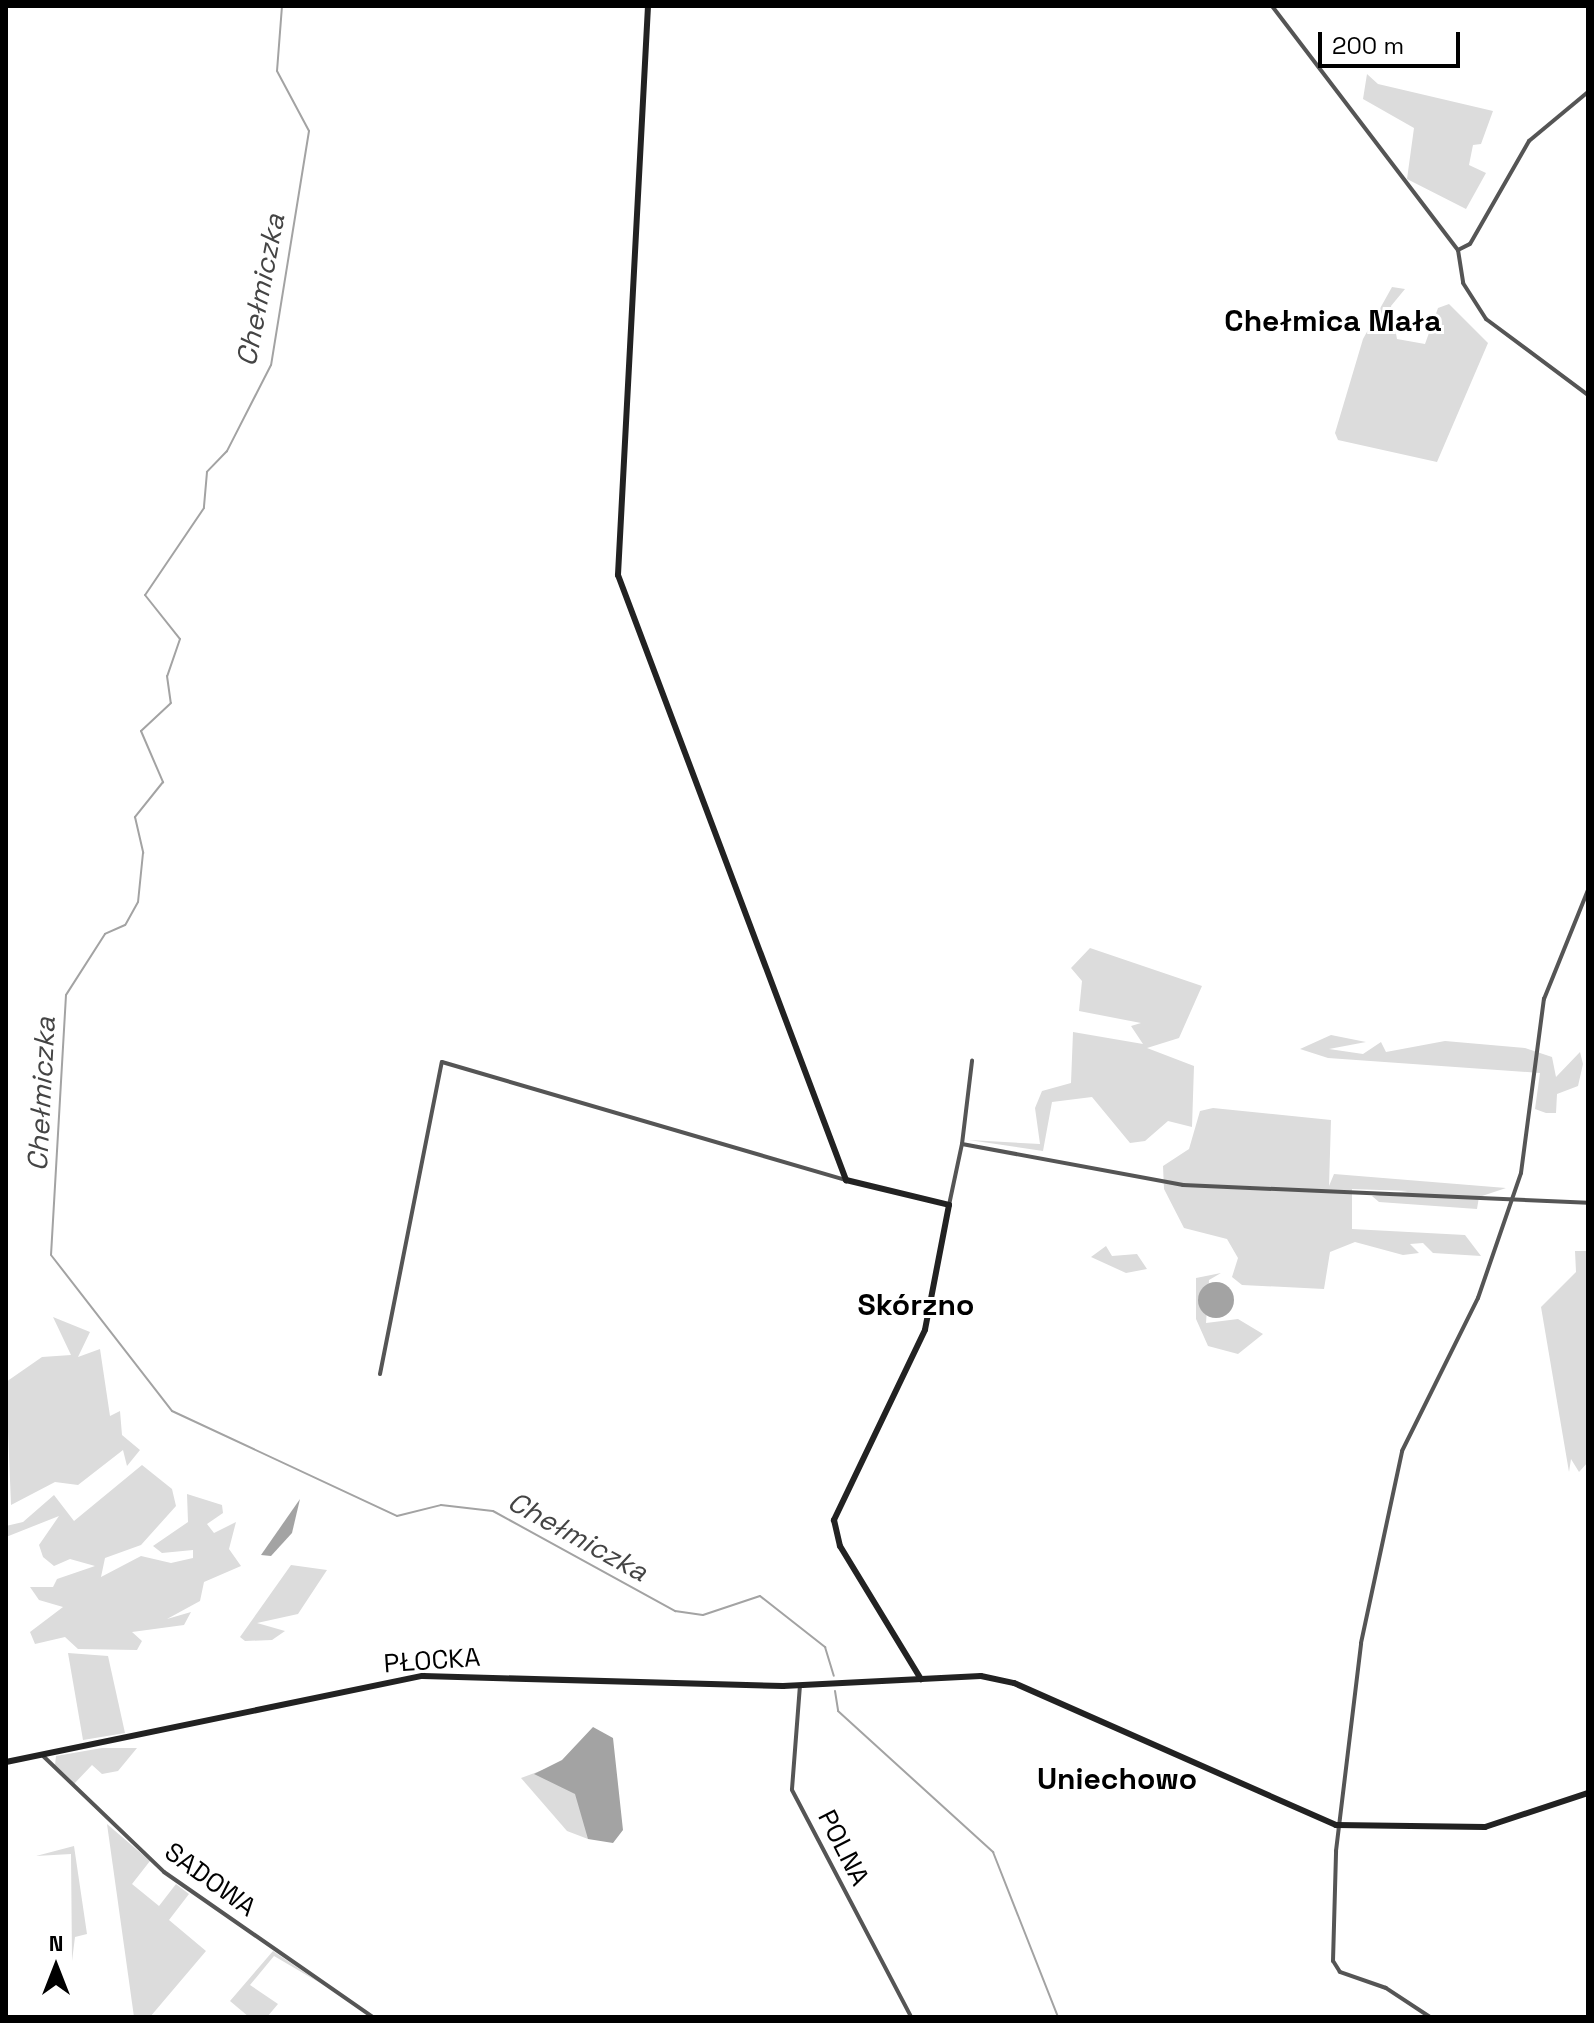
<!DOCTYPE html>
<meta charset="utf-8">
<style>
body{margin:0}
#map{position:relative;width:1594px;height:2023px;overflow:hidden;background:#fff;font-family:"Space Grotesk",sans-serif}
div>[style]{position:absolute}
.green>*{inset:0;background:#dcdcdc}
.water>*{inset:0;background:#a3a3a3}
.round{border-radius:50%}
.stream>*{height:2px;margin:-1px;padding:0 1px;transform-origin:1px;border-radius:1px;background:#a3a3a3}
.street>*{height:4px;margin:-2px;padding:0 2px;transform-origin:2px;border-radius:2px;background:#555}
.secondary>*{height:6px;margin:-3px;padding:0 3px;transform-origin:3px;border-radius:3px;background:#222}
span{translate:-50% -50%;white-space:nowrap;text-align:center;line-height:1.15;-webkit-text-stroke:6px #fff;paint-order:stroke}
.street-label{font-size:26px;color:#000}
.water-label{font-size:28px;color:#444;font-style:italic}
.quarter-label{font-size:30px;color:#000;font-weight:700}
.frame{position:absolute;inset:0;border:8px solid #000;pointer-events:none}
.north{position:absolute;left:16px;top:1927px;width:80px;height:80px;-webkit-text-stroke:6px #fff;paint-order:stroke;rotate:0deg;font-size:22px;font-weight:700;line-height:32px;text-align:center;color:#000}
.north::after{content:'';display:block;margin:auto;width:28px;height:36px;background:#000;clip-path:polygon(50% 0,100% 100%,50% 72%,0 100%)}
.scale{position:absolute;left:1318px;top:32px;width:142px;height:36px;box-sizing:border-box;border:4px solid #000;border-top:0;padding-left:10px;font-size:24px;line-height:28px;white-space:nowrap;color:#000;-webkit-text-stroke:6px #fff;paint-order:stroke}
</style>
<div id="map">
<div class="green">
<i style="clip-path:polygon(1367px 74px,1378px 84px,1493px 111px,1481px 144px,1473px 145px,1469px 165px,1486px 173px,1466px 209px,1407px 179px,1414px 128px,1363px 99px)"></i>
<i style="clip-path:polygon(1392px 287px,1405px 289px,1391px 306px,1397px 339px,1425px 344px,1438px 308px,1449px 304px,1488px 343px,1437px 462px,1338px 440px,1335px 433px,1363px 339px)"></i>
<i style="clip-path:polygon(1090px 948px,1202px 986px,1179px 1038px,1147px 1048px,1194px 1066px,1192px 1127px,1168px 1121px,1145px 1141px,1130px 1143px,1092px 1097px,1052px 1102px,1043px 1151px,969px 1140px,1040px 1144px,1035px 1108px,1042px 1091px,1071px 1083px,1073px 1032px,1143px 1044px,1131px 1026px,1141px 1023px,1079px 1011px,1082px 981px,1071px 968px)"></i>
<i style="clip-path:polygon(1331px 1035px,1366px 1042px,1329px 1049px,1363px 1054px,1381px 1042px,1386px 1052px,1445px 1041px,1525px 1048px,1552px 1057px,1556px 1077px,1580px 1052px,1583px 1064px,1578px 1086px,1557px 1094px,1556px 1113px,1546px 1113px,1535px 1109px,1540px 1073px,1328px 1058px,1300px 1049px)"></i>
<i style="clip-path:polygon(1213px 1108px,1331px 1120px,1329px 1186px,1334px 1174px,1506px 1188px,1479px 1197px,1477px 1209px,1379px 1202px,1372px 1196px,1408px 1191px,1352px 1189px,1352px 1229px,1465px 1235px,1481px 1256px,1433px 1253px,1423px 1243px,1410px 1244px,1419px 1253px,1403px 1255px,1355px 1242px,1330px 1252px,1324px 1289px,1242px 1285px,1232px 1277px,1238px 1258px,1227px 1239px,1184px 1228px,1164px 1189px,1163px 1166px,1189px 1149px,1200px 1111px)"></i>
<i style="clip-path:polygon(1106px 1246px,1112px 1256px,1137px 1254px,1147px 1269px,1126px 1273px,1091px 1257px)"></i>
<i style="clip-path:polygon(1575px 1251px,1588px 1251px,1588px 1462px,1579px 1472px,1571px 1459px,1569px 1472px,1541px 1307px,1576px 1272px)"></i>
<i style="clip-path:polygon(1221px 1273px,1209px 1280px,1206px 1323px,1238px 1319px,1263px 1334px,1238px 1354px,1208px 1346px,1196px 1319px,1196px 1278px)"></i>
<i style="clip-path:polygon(53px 1317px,90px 1332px,78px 1357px,100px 1349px,110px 1416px,120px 1411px,122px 1435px,140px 1450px,127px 1466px,123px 1450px,78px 1485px,55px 1482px,11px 1505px,6px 1382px,42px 1357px,71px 1355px)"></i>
<i style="clip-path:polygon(142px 1465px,172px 1489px,176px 1506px,141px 1545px,105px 1558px,101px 1577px,141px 1556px,171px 1563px,193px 1558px,193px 1550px,162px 1553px,153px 1546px,188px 1522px,187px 1494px,222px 1505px,223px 1513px,207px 1524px,214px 1533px,236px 1522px,229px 1549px,241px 1566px,204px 1582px,200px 1601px,167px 1619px,191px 1612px,184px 1625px,132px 1632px,142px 1641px,137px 1650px,78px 1649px,65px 1637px,35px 1644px,30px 1632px,63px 1607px,39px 1600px,30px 1587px,53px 1587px,57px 1579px,95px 1566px,70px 1559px,54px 1566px,43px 1557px,39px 1545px,59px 1516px,6px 1537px,6px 1526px,23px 1522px,54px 1495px,74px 1521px)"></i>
<i style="clip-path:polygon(291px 1565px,327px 1570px,298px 1614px,257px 1623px,285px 1631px,272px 1640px,245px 1641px,240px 1637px)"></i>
<i style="clip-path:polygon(68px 1653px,108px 1656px,125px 1733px,83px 1740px)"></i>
<i style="clip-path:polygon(613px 1744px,619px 1811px,588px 1839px,567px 1831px,521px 1778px)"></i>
<i style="clip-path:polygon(102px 1748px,137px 1748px,118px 1771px,102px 1774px,92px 1765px,73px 1785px,55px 1765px,56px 1756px)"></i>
<i style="clip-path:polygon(107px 1824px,150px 1861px,132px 1884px,159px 1906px,176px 1884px,189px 1894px,169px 1920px,206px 1951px,150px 2017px,134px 2017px)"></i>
<i style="clip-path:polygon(74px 1846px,87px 1934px,75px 1937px,72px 1961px,71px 1854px,36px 1856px)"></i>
<i style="clip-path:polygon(273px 1951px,320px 1983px,274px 1956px,250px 1985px,278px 2004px,267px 2017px,249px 2017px,230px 2001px)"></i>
</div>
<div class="water">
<i class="round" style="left:1198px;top:1282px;width:36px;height:36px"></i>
<i style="clip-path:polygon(300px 1499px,292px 1533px,271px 1556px,261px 1555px)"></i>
<i style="clip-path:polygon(593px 1727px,613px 1738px,623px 1830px,613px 1843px,588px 1839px,575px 1794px,534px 1774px,562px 1760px)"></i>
</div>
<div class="stream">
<i style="left:282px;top:6px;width:65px;rotate:94.4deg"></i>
<i style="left:277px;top:71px;width:68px;rotate:61.9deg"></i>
<i style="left:309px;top:131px;width:237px;rotate:99.2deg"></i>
<i style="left:271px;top:365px;width:97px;rotate:117.1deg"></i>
<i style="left:227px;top:451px;width:29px;rotate:134deg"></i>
<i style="left:207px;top:472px;width:36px;rotate:95deg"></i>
<i style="left:204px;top:508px;width:105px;rotate:124.1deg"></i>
<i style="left:145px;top:595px;width:56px;rotate:51.5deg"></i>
<i style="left:180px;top:639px;width:39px;rotate:109deg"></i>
<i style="left:167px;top:676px;width:27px;rotate:82deg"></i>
<i style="left:171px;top:703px;width:41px;rotate:137deg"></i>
<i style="left:141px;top:731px;width:56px;rotate:66.7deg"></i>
<i style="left:163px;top:782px;width:45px;rotate:128.7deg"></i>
<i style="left:135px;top:817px;width:37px;rotate:77deg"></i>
<i style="left:143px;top:853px;width:49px;rotate:95.8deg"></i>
<i style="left:138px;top:902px;width:26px;rotate:119deg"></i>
<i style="left:125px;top:925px;width:22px;rotate:156deg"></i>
<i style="left:105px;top:934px;width:72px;rotate:122.6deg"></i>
<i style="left:66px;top:995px;width:260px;rotate:93.3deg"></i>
<i style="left:51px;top:1255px;width:197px;rotate:52.2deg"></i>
<i style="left:172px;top:1411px;width:248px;rotate:25deg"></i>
<i style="left:397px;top:1516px;width:45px;rotate:-14deg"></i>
<i style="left:441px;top:1505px;width:52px;rotate:6.6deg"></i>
<i style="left:493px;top:1511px;width:208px;rotate:28.8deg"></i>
<i style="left:675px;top:1611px;width:28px;rotate:8deg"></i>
<i style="left:703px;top:1615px;width:60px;rotate:-18.4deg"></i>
<i style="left:760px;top:1596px;width:83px;rotate:38.1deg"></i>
<i style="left:825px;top:1647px;width:30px;rotate:73deg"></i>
<i style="left:835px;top:1691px;width:20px;rotate:81deg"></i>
<i style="left:838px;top:1711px;width:210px;rotate:42.3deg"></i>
<i style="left:993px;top:1852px;width:177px;rotate:68.5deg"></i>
</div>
<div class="street">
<i style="left:1272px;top:6px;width:307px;rotate:52.7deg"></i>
<i style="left:1458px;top:250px;width:33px;rotate:81deg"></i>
<i style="left:1463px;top:283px;width:43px;rotate:57.4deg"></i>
<i style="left:1486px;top:319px;width:127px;rotate:36.7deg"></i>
<i style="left:1458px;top:250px;width:13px;rotate:-27deg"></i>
<i style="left:1470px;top:244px;width:119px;rotate:-60.2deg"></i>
<i style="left:1529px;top:141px;width:77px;rotate:-39.7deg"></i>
<i style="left:962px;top:1144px;width:84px;rotate:-83.1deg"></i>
<i style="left:949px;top:1205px;width:62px;rotate:-78deg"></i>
<i style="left:962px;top:1144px;width:225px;rotate:10.5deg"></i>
<i style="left:1183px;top:1185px;width:405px;rotate:2.5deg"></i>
<i style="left:380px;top:1374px;width:318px;rotate:-78.8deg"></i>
<i style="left:442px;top:1062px;width:421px;rotate:16.3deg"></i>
<i style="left:800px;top:1685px;width:105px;rotate:94.4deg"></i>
<i style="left:792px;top:1790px;width:256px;rotate:62.3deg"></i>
<i style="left:41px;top:1754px;width:170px;rotate:43.8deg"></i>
<i style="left:164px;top:1872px;width:254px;rotate:34.8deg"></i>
<i style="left:1430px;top:2017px;width:53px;rotate:-146.6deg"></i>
<i style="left:1386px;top:1988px;width:49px;rotate:-160.8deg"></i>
<i style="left:1340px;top:1972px;width:13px;rotate:-122deg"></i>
<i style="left:1333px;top:1961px;width:110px;rotate:-88.4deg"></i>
<i style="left:1336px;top:1851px;width:209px;rotate:-83.1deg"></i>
<i style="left:1361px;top:1643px;width:196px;rotate:-77.9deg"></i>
<i style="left:1402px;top:1451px;width:171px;rotate:-63.6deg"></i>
<i style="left:1478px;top:1298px;width:132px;rotate:-71deg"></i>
<i style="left:1521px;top:1173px;width:176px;rotate:-82.5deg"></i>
<i style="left:1544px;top:999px;width:118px;rotate:-68deg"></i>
</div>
<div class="secondary">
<i style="left:648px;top:6px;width:570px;rotate:93.02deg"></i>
<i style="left:618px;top:575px;width:647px;rotate:69.35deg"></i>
<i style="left:846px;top:1180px;width:106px;rotate:13.6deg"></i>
<i style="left:949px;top:1205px;width:127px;rotate:100.9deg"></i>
<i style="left:925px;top:1330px;width:211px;rotate:115.6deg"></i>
<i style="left:834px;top:1520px;width:27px;rotate:77deg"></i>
<i style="left:840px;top:1546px;width:156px;rotate:58.7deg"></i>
<i style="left:6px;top:1762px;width:426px;rotate:-11.7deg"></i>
<i style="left:423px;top:1676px;width:360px;rotate:1.6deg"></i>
<i style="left:783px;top:1686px;width:198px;rotate:-2.9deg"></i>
<i style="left:981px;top:1676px;width:34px;rotate:12deg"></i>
<i style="left:1014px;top:1683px;width:352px;rotate:23.8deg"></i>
<i style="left:1336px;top:1825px;width:149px;rotate:0.8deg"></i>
<i style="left:1485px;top:1827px;width:108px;rotate:-18.3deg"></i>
</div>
<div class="street-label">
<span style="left:432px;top:1661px;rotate:-4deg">PŁOCKA</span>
<span style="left:843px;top:1848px;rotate:63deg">POLNA</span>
<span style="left:210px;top:1880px;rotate:36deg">SADOWA</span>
</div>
<div class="water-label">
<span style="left:260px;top:290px;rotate:-79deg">Chełmiczka</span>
<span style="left:41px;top:1094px;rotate:-87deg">Chełmiczka</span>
<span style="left:578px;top:1536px;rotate:29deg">Chełmiczka</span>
</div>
<div class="quarter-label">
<span style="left:1333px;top:321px">Chełmica Mała</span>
<span style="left:916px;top:1305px">Skórzno</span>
<span style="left:1117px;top:1779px">Uniechowo</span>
</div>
<div class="frame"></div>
<div class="north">N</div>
<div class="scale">200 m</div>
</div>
